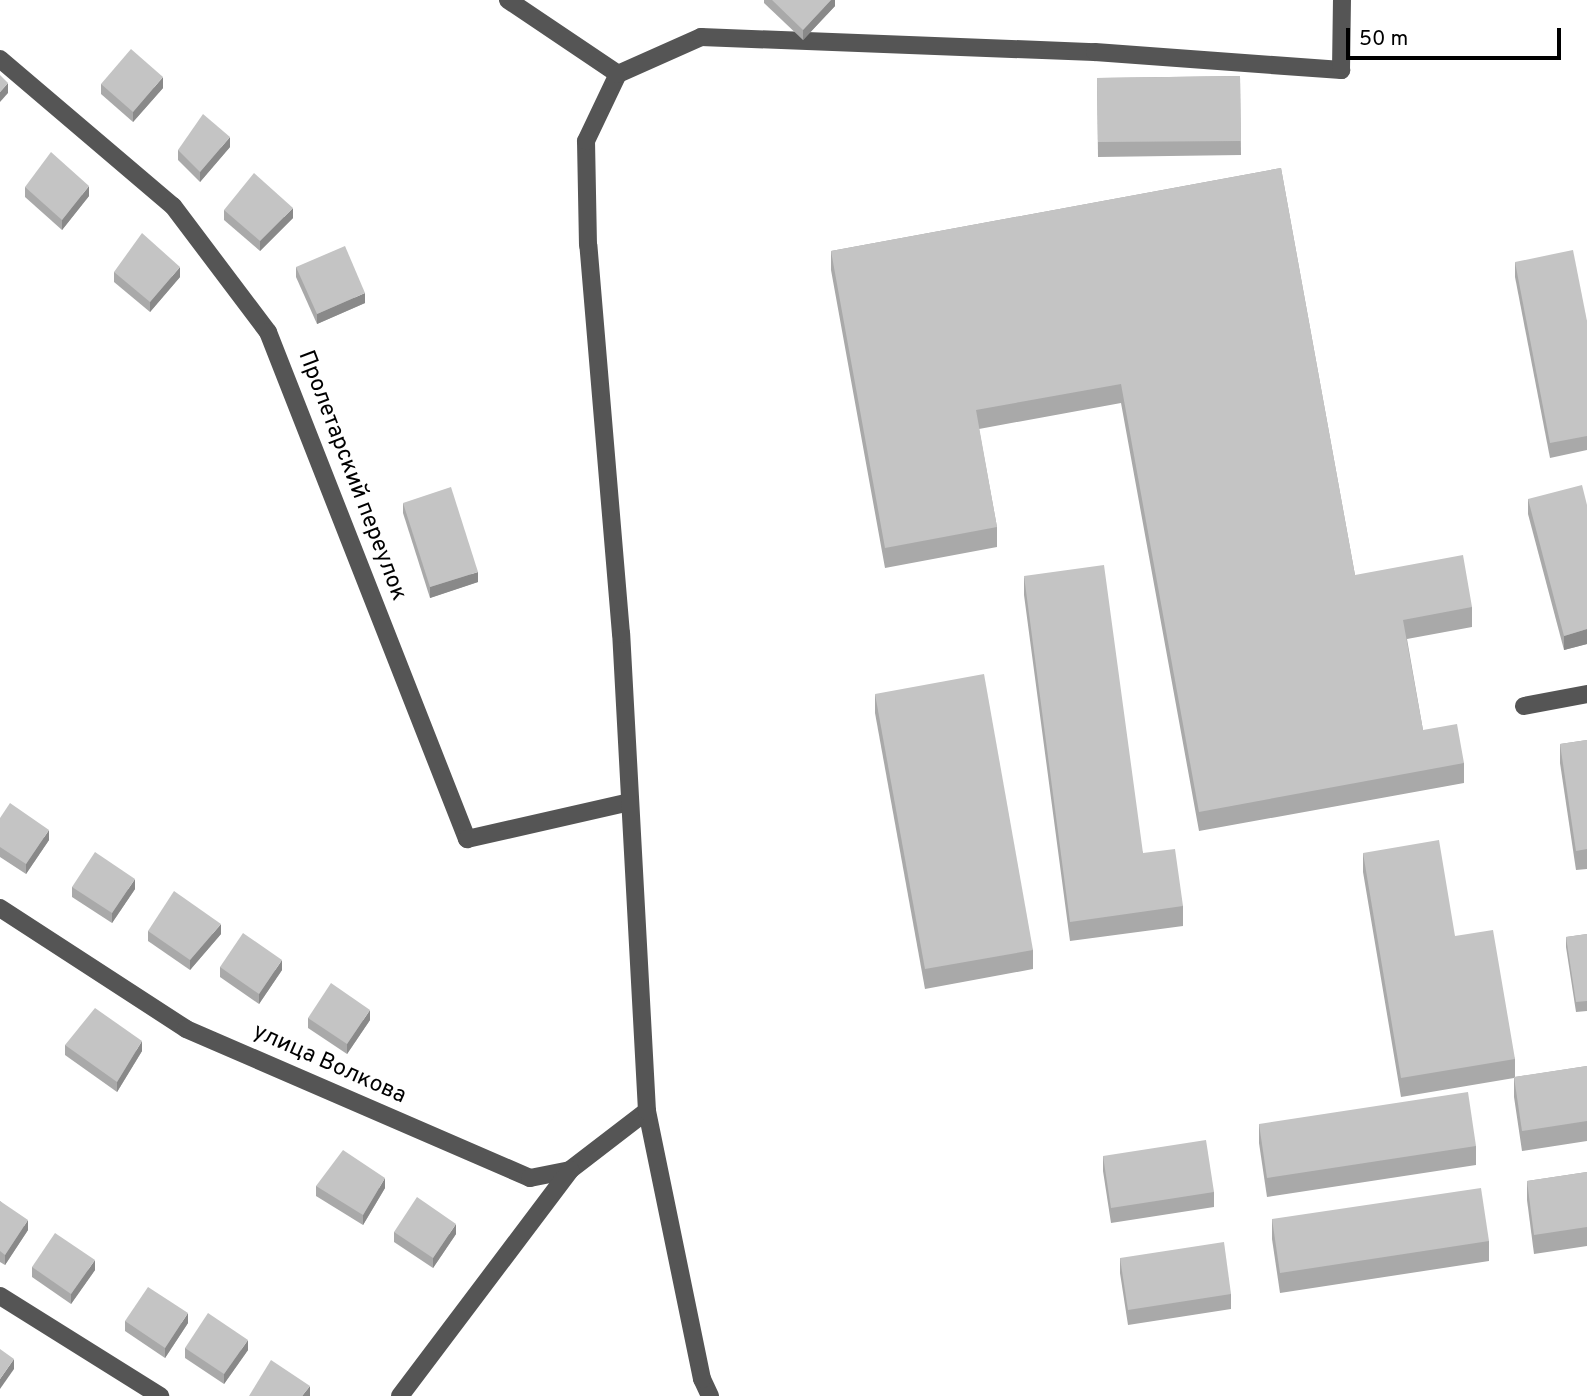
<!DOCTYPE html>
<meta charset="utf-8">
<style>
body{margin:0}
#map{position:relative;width:1587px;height:1396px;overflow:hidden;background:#fff;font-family:Overpass,sans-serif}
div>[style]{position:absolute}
.minor>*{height:18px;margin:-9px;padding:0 9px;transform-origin:9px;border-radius:9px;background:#555}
.wall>*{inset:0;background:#a9a9a9}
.shaded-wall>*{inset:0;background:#898989}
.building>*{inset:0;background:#c4c4c4}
span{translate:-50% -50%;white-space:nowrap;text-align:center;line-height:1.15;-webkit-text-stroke:5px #fff;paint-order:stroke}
.street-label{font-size:23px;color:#000}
.scale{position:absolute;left:1346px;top:28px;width:215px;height:32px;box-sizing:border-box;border:4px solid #000;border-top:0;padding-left:9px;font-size:21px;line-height:24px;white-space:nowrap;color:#000;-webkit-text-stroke:5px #fff;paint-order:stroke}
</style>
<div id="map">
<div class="minor">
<i style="left:508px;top:0;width:133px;rotate:33.9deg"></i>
<i style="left:0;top:59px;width:227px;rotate:40.4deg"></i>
<i style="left:173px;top:206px;width:158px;rotate:53deg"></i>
<i style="left:268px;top:332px;width:545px;rotate:68.57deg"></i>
<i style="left:467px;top:839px;width:167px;rotate:-12.8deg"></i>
<i style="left:1524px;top:706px;width:64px;rotate:-10.8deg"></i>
<i style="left:0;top:908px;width:222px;rotate:33deg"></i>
<i style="left:186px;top:1029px;width:375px;rotate:23.4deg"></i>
<i style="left:530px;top:1178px;width:41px;rotate:-11.3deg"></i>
<i style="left:570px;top:1170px;width:97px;rotate:-37.5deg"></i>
<i style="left:0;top:1296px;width:189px;rotate:32deg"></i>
<i style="left:400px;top:1396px;width:283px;rotate:-53deg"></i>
<i style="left:710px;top:1396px;width:19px;rotate:-115deg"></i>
<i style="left:702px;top:1379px;width:274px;rotate:-101.6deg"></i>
<i style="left:647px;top:1111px;width:478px;rotate:-93.1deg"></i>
<i style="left:621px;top:634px;width:390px;rotate:-94.8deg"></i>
<i style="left:588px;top:245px;width:104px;rotate:-91.1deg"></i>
<i style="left:586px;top:141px;width:74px;rotate:-64.5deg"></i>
<i style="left:618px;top:74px;width:91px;rotate:-24deg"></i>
<i style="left:701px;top:37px;width:394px;rotate:2.2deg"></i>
<i style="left:1095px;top:52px;width:247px;rotate:4.2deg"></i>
<i style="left:1341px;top:70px;width:70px;rotate:-89.2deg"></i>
</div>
<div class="wall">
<i style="clip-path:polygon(764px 0,835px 0,835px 6px,803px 40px,764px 3px)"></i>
<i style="clip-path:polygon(1240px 76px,1241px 155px,1098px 157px,1097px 78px)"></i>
<i style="clip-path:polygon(101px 84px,163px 88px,133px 122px,101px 94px)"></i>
<i style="clip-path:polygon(230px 147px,200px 182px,178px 160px,178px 150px)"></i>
<i style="clip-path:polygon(1281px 168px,1355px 575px,1472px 607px,1472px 627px,1407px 639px,1423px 730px,1464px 763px,1464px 783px,1199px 831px,1121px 403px,979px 429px,997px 527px,997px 547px,885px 568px,831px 270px,831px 251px)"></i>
<i style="clip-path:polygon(25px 187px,89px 196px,62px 230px,25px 197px)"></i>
<i style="clip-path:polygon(224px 210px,293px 218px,260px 251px,224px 220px)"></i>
<i style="clip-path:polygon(1515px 262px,1587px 321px,1587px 450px,1550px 458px,1515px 277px)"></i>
<i style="clip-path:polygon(296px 267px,365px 303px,317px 324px,296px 277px)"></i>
<i style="clip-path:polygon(114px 272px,180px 277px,150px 312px,114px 282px)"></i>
<i style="clip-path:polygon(1528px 499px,1587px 505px,1587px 644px,1564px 650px,1528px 514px)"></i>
<i style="clip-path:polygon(403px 503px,478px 582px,430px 598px,403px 513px)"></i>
<i style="clip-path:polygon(1024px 576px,1143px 853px,1183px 906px,1183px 926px,1070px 941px,1024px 595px)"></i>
<i style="clip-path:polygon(875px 694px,1033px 950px,1033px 969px,925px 989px,875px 713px)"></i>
<i style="clip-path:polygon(1587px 740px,1587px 869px,1576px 870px,1560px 763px,1560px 744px)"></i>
<i style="clip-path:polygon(0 818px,49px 840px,26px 874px,0 857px)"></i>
<i style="clip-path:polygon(1363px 853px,1455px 936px,1515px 1059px,1515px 1077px,1587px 1066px,1587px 1141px,1522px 1151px,1514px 1097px,1514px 1078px,1401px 1097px,1363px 872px)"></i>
<i style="clip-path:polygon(72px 887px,135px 889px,112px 923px,72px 897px)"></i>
<i style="clip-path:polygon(148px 931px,221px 934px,190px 970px,148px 941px)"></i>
<i style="clip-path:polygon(1587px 934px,1587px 1011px,1576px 1012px,1566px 947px,1566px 937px)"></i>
<i style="clip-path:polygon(220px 967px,282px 970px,259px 1004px,220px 977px)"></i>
<i style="clip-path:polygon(308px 1018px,370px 1020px,347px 1054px,308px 1028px)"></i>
<i style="clip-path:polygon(65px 1045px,142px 1051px,117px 1092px,65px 1055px)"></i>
<i style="clip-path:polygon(1259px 1124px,1476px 1146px,1476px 1165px,1267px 1197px,1259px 1143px)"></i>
<i style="clip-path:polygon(1103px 1156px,1214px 1192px,1214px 1207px,1111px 1223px,1103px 1171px)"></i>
<i style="clip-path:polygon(1587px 1172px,1587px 1246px,1534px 1254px,1527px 1200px,1527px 1181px)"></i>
<i style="clip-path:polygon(316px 1186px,385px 1188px,363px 1225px,316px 1196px)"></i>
<i style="clip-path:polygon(0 1201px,28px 1230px,5px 1265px,0 1262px)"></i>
<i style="clip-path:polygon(1272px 1219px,1489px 1241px,1489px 1261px,1280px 1293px,1272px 1239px)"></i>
<i style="clip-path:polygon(394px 1232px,456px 1234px,433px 1268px,394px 1242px)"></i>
<i style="clip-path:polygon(1120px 1258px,1231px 1294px,1231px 1309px,1128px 1325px,1120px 1273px)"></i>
<i style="clip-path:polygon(32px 1267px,95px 1270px,71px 1304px,32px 1277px)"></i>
<i style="clip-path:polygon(125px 1321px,188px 1323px,165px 1358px,125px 1331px)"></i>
<i style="clip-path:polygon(185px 1348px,248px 1350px,224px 1384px,185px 1358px)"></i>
</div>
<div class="shaded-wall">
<i style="clip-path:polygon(831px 0,835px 0,835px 6px,803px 40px,803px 30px)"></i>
<i style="clip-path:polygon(163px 77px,163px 88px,133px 122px,133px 112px)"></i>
<i style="clip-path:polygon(8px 83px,8px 93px,0 102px,0 92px)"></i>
<i style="clip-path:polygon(230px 137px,230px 147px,200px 182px,200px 172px)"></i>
<i style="clip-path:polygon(89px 186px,89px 196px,62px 230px,62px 220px)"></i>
<i style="clip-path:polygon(293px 208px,293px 218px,260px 251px,260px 241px)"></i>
<i style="clip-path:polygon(180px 267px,180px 277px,150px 312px,150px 302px)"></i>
<i style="clip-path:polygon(365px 293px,365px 303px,317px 324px,317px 314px)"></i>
<i style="clip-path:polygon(478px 572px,478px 582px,430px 598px,430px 587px)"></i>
<i style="clip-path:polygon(1587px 629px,1587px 644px,1564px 650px,1564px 636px)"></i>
<i style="clip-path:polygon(49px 830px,49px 840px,26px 874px,26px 864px)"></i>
<i style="clip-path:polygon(135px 879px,135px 889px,112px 923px,112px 913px)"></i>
<i style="clip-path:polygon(221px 924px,221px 934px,190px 970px,190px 960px)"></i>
<i style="clip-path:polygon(282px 960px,282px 970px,259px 1004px,259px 994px)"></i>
<i style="clip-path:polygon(370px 1010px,370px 1020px,347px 1054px,347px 1044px)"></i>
<i style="clip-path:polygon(142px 1041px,142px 1051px,117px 1092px,117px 1082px)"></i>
<i style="clip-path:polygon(385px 1178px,385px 1188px,363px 1225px,363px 1215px)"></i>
<i style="clip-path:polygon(28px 1220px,28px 1230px,5px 1265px,5px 1255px)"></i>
<i style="clip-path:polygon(456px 1224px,456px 1234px,433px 1268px,433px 1258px)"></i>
<i style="clip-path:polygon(95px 1260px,95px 1270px,71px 1304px,71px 1294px)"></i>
<i style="clip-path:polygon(188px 1313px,188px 1323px,165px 1358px,165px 1348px)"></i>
<i style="clip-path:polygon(248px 1340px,248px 1350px,224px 1384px,224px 1374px)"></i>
<i style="clip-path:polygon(14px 1359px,14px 1369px,0 1389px,0 1379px)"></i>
<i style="clip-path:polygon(310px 1386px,310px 1396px,302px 1396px)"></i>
</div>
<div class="building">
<i style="clip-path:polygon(772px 0,831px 0,803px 30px)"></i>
<i style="clip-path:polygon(131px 49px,163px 77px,133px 112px,101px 84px)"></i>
<i style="clip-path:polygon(0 75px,8px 83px,0 92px)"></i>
<i style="clip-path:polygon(1240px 76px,1241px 141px,1098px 142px,1097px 78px)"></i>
<i style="clip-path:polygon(203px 114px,230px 137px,200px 172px,178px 150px)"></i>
<i style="clip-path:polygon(51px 152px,89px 186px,62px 220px,25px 187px)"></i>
<i style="clip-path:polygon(1281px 168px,1355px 575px,1463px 555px,1472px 607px,1403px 620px,1423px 730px,1457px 724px,1464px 763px,1199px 812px,1121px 384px,976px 410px,997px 527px,885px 548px,831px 251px)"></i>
<i style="clip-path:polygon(254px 173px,293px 208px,260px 241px,224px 210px)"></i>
<i style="clip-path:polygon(142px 233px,180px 267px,150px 302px,114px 272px)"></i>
<i style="clip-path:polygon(345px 246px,365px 293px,317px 314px,296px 267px)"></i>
<i style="clip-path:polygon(1573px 250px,1587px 321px,1587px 436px,1550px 443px,1515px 262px)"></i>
<i style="clip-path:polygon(1582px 485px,1587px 505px,1587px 629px,1564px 636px,1528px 499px)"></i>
<i style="clip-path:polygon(451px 487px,478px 572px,430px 587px,403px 503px)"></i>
<i style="clip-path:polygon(1104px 565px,1143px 853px,1175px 849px,1183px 906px,1070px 922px,1024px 576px)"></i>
<i style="clip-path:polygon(984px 674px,1033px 950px,925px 969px,875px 694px)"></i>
<i style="clip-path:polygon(1587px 740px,1587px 849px,1576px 851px,1560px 744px)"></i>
<i style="clip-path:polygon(10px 803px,49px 830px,26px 864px,0 847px,0 818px)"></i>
<i style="clip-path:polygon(1439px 840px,1455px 936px,1493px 930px,1515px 1059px,1401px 1078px,1363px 853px)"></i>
<i style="clip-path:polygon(95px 852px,135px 879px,112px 913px,72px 887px)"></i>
<i style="clip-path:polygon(174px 891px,221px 924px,190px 960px,148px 931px)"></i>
<i style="clip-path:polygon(243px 933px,282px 960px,259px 994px,220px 967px)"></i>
<i style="clip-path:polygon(1587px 934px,1587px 1001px,1576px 1002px,1566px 937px)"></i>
<i style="clip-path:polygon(331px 983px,370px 1010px,347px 1044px,308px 1018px)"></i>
<i style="clip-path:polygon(95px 1008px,142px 1041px,117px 1082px,65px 1045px)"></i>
<i style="clip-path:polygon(1587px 1066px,1587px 1121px,1522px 1131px,1514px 1077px)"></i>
<i style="clip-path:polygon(1468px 1092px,1476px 1146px,1267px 1178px,1259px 1124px)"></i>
<i style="clip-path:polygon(1206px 1140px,1214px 1192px,1111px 1208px,1103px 1156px)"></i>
<i style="clip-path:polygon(343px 1150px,385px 1178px,363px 1215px,316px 1186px)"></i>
<i style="clip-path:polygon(1587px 1172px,1587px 1227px,1534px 1235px,1527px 1181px)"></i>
<i style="clip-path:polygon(1481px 1188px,1489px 1241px,1280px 1273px,1272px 1219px)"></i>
<i style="clip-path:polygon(417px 1197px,456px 1224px,433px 1258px,394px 1232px)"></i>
<i style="clip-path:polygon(0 1201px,28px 1220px,5px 1255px,0 1251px)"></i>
<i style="clip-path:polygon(55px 1233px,95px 1260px,71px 1294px,32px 1267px)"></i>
<i style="clip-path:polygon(1224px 1242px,1231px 1294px,1128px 1310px,1120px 1258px)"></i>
<i style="clip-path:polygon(148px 1287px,188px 1313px,165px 1348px,125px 1321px)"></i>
<i style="clip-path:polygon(208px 1313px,248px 1340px,224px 1374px,185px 1348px)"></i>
<i style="clip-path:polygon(0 1349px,14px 1359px,0 1379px)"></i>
<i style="clip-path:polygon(271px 1360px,310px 1386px,302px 1396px,249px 1396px)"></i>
</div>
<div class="street-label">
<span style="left:351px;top:476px;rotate:69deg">Пролетарский переулок</span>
<span style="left:329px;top:1065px;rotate:24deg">улица Волкова</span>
</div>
<div class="scale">50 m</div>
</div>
